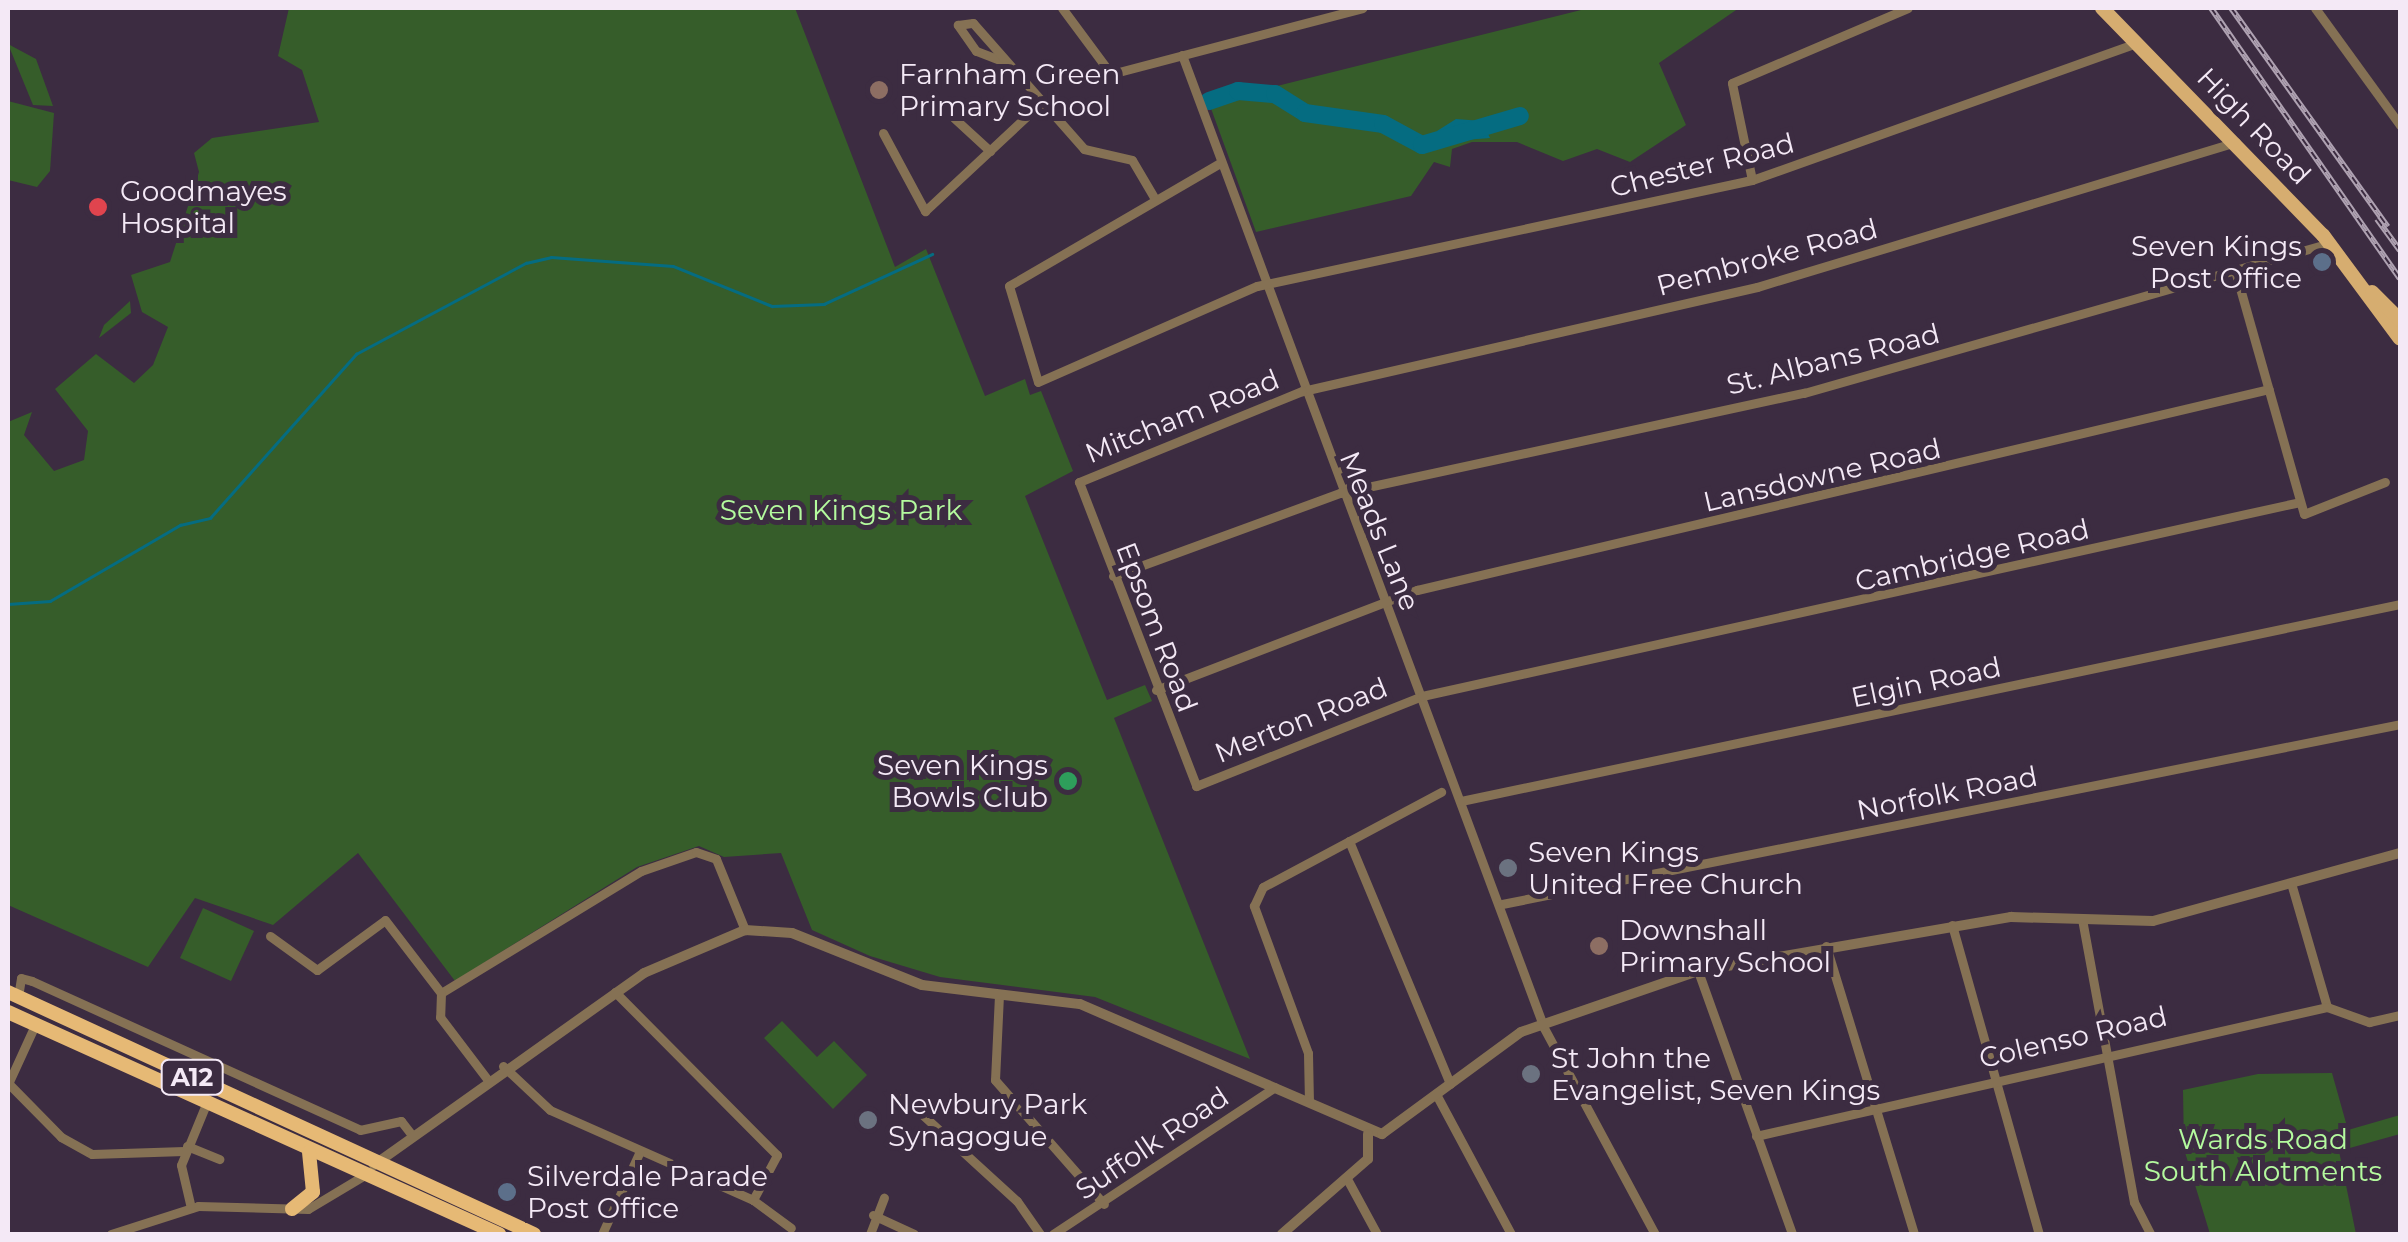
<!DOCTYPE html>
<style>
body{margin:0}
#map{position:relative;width:2408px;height:1242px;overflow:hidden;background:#3c2c41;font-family:Montserrat,sans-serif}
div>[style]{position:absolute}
.green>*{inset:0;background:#365d2a}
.water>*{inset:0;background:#056c81}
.stream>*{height:2.5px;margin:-1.25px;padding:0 1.25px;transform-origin:1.25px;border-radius:1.25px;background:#056c81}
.river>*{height:18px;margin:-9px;padding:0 9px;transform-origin:9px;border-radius:9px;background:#056c81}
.minor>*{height:9px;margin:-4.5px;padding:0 4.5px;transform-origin:4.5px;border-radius:4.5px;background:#857154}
.tertiary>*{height:10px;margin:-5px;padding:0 5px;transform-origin:5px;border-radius:5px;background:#857154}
.primary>*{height:14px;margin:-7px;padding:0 7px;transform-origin:7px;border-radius:7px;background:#d6ad70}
.trunk>*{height:14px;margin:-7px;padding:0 7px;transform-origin:7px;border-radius:7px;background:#e6b975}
.rail>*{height:6px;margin-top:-3px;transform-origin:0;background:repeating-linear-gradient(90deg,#3c2c41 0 8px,#afa2b2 0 16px);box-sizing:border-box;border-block:2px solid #afa2b2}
.dots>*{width:28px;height:28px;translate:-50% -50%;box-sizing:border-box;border:5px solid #3c2c41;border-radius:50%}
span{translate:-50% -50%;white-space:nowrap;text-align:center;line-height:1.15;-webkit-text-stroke:10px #3c2c41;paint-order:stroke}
.shield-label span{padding:2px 8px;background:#3c2c41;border:2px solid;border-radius:8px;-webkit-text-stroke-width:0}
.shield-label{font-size:25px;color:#f4e9f6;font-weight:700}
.poi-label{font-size:28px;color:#f4e9f6}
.left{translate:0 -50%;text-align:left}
.right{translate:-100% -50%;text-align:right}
.street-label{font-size:28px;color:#f4e9f6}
.park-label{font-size:28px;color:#b4fa9e}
.frame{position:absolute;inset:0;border:10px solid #f4e9f6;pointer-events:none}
</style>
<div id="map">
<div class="green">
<i style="clip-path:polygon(289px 8px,795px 8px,895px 267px,926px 249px,985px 396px,1025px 379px,1030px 395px,1041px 391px,1073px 471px,1025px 496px,1107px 700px,1145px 685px,1152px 701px,1114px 718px,1250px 1059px,1095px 997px,940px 977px,870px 956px,812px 930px,781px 853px,724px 857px,699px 846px,637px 867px,455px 981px,358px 853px,273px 925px,195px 898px,148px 967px,8px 905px,8px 422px,32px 412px,24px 435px,54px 471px,84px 460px,88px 431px,55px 389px,96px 354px,134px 383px,153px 365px,168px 327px,142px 312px,131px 275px,170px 262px,199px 172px,194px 153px,212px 138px,319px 122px,302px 70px,278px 56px)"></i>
<i style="clip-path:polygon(1589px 8px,1739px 8px,1659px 63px,1686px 125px,1630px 162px,1597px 149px,1563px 161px,1517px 142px,1472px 142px,1452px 149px,1450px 167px,1434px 162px,1411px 196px,1256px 232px,1209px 103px)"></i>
<i style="clip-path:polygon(8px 44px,36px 59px,53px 106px,33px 105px)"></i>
<i style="clip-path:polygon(8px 101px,54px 113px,50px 171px,37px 187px,8px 180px)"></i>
<i style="clip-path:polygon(130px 301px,131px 313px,99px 338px,104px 325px)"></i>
<i style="clip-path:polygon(203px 908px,254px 931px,231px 981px,180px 958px)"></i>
<i style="clip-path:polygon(782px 1021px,817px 1057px,834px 1041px,867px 1075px,833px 1109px,764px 1038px)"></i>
<i style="clip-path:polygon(2332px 1073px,2348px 1130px,2400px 1115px,2400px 1134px,2339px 1151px,2356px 1234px,2210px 1234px,2184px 1149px,2183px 1090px,2258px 1074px)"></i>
</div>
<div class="water">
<i style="clip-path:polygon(1456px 119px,1482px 121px,1490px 138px,1440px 142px,1437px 131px)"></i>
</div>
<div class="stream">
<i style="left:8px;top:604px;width:42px;rotate:-4.1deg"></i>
<i style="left:50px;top:601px;width:151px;rotate:-30.3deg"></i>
<i style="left:180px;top:525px;width:31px;rotate:-13deg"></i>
<i style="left:210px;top:518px;width:220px;rotate:-48.3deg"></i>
<i style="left:356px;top:354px;width:193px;rotate:-28.2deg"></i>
<i style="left:526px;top:263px;width:26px;rotate:-13deg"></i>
<i style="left:551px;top:257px;width:122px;rotate:4.2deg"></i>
<i style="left:673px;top:266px;width:107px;rotate:22deg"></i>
<i style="left:772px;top:306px;width:52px;rotate:-2.2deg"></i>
<i style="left:824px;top:304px;width:119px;rotate:-24.8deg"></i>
</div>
<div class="river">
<i style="left:1209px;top:101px;width:31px;rotate:-19deg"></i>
<i style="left:1238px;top:91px;width:37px;rotate:5deg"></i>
<i style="left:1275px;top:94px;width:36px;rotate:32deg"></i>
<i style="left:1305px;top:113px;width:79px;rotate:8deg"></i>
<i style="left:1383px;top:124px;width:44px;rotate:28.3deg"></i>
<i style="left:1422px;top:145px;width:102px;rotate:-16.5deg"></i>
</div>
<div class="minor">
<i style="left:1062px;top:8px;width:82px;rotate:53.4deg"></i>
<i style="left:1111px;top:74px;width:260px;rotate:-14.7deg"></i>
<i style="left:2315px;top:8px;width:145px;rotate:54deg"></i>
<i style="left:1182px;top:55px;width:1038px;rotate:69.59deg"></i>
<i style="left:1544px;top:1028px;width:234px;rotate:61.7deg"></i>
<i style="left:1005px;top:62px;width:31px;rotate:-159deg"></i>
<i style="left:976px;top:51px;width:32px;rotate:-125deg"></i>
<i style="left:958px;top:25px;width:15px;rotate:-8deg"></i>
<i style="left:973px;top:23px;width:168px;rotate:48.6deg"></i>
<i style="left:1084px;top:149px;width:49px;rotate:12.9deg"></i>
<i style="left:1132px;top:160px;width:45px;rotate:59.5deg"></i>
<i style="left:954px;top:118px;width:49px;rotate:42.5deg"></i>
<i style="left:883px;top:133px;width:89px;rotate:61.7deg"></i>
<i style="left:925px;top:211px;width:160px;rotate:-43deg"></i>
<i style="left:2236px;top:142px;width:500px;rotate:163.16deg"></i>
<i style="left:1757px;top:287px;width:467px;rotate:167.1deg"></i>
<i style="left:1302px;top:391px;width:241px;rotate:157.8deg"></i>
<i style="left:1079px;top:482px;width:326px;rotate:68.9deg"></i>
<i style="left:1196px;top:786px;width:243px;rotate:-21.7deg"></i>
<i style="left:1422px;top:696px;width:899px;rotate:-12.46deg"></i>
<i style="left:1220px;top:163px;width:244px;rotate:149.8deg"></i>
<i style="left:1009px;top:286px;width:100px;rotate:73.2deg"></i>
<i style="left:1038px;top:382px;width:239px;rotate:-23.7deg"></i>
<i style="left:1257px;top:286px;width:506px;rotate:-12.09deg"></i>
<i style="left:1752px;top:180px;width:409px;rotate:-19.6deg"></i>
<i style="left:1752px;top:180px;width:99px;rotate:-101.7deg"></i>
<i style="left:1732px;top:83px;width:191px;rotate:-23.1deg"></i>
<i style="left:2236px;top:274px;width:249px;rotate:74.2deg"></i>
<i style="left:2304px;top:514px;width:87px;rotate:-21.6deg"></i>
<i style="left:1113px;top:576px;width:242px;rotate:-20.1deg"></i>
<i style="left:1340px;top:493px;width:475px;rotate:-12.2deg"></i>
<i style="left:1804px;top:393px;width:547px;rotate:-15.92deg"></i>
<i style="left:1156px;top:690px;width:280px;rotate:-21deg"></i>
<i style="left:1417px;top:590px;width:875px;rotate:-13.27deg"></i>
<i style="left:1461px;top:801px;width:959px;rotate:-11.85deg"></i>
<i style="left:1349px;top:841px;width:263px;rotate:67.4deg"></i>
<i style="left:2291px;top:883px;width:129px;rotate:73.8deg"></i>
<i style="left:1502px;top:904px;width:916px;rotate:-11.33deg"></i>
<i style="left:2082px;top:919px;width:288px;rotate:79.6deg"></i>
<i style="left:2134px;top:1202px;width:36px;rotate:63deg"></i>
<i style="left:1952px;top:925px;width:321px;rotate:74.3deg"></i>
<i style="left:270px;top:936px;width:58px;rotate:35.9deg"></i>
<i style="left:317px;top:970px;width:84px;rotate:-36.3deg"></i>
<i style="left:385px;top:920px;width:92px;rotate:52.5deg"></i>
<i style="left:1826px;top:946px;width:301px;rotate:73deg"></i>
<i style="left:1698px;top:971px;width:279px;rotate:70.3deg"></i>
<i style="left:615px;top:992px;width:230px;rotate:45.2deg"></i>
<i style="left:777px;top:1155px;width:51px;rotate:118.1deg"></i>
<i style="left:441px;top:993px;width:234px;rotate:-31.4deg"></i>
<i style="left:641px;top:871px;width:58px;rotate:-19.1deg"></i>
<i style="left:696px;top:852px;width:21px;rotate:19deg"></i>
<i style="left:716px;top:859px;width:77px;rotate:67.8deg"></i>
<i style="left:441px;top:993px;width:24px;rotate:92deg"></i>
<i style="left:440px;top:1017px;width:78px;rotate:52.8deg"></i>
<i style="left:999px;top:995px;width:85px;rotate:92.7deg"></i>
<i style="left:995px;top:1080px;width:165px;rotate:48.7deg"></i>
<i style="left:18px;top:997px;width:19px;rotate:-81deg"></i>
<i style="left:21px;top:978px;width:11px;rotate:15deg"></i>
<i style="left:32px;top:981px;width:360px;rotate:24.4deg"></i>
<i style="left:360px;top:1130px;width:42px;rotate:-12.4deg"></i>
<i style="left:401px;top:1121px;width:18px;rotate:52deg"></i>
<i style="left:503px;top:1066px;width:64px;rotate:43.1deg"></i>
<i style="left:550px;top:1110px;width:222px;rotate:23.9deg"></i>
<i style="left:753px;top:1200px;width:47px;rotate:36.4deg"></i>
<i style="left:8px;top:1083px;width:76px;rotate:45.5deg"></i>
<i style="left:61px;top:1137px;width:35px;rotate:29deg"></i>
<i style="left:92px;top:1154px;width:92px;rotate:-1.9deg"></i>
<i style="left:8px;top:1084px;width:65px;rotate:-65.4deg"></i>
<i style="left:1437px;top:1096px;width:157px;rotate:61.8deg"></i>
<i style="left:903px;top:1097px;width:154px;rotate:42.4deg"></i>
<i style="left:1017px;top:1201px;width:40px;rotate:55.1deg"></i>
<i style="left:1309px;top:1102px;width:49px;rotate:-91.2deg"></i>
<i style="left:1308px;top:1053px;width:157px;rotate:-110.2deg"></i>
<i style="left:1254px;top:906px;width:21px;rotate:-65deg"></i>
<i style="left:1263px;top:887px;width:202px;rotate:-28.1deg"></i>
<i style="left:1756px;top:1136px;width:585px;rotate:-12.73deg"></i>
<i style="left:2327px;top:1007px;width:45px;rotate:19.7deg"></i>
<i style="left:2369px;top:1022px;width:32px;rotate:-13deg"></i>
<i style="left:187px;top:1146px;width:35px;rotate:22deg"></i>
<i style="left:1346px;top:1177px;width:65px;rotate:61.5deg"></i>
<i style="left:191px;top:1208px;width:44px;rotate:-103.1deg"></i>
<i style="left:181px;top:1165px;width:66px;rotate:-67.7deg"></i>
<i style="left:873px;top:1215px;width:45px;rotate:24.9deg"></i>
<i style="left:111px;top:1234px;width:91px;rotate:-17.8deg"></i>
<i style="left:198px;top:1206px;width:110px;rotate:1.6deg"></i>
<i style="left:308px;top:1209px;width:64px;rotate:-31deg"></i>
<i style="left:602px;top:1234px;width:91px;rotate:-65.4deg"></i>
<i style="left:870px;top:1234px;width:39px;rotate:-69deg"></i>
<i style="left:1053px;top:1234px;width:266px;rotate:-33.5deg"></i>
</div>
<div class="tertiary">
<i style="left:374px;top:1165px;width:331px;rotate:-35.4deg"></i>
<i style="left:644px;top:973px;width:110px;rotate:-23.1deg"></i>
<i style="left:745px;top:930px;width:47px;rotate:3.7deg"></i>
<i style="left:792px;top:933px;width:140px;rotate:21.8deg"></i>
<i style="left:922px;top:985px;width:159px;rotate:6.9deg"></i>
<i style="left:1080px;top:1004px;width:329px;rotate:23.3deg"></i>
<i style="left:1382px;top:1134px;width:172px;rotate:-36.3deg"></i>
<i style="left:1521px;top:1032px;width:187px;rotate:-19deg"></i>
<i style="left:1698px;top:971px;width:318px;rotate:-9.8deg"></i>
<i style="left:2011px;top:917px;width:142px;rotate:1.6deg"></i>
<i style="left:2153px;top:921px;width:256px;rotate:-15.4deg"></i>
<i style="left:1282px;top:1234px;width:114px;rotate:-41.1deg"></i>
<i style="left:1368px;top:1159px;width:25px;rotate:-90deg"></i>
</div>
<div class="primary">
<i style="left:2102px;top:8px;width:317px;rotate:45.8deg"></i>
<i style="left:2323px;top:235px;width:129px;rotate:53.5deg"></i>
<i style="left:2372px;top:292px;width:40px;rotate:45deg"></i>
</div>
<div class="trunk">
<i style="left:8px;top:992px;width:579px;rotate:24.71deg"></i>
<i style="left:8px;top:1012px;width:539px;rotate:24.33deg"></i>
<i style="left:292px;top:1209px;width:27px;rotate:-39deg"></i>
<i style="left:313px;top:1192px;width:40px;rotate:-95.7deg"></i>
</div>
<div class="rail">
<i style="left:2211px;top:8px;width:330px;rotate:55.1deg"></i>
<i style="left:2231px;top:8px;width:269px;rotate:54.4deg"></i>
<i style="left:2377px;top:219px;width:39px;rotate:54deg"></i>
</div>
<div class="dots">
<i style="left:879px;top:90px;background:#8d6e63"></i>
<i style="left:98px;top:207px;background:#e0444e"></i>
<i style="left:2322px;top:262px;background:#5c6f8a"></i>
<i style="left:1068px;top:781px;background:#2e9e5b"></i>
<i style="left:1508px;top:868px;background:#6b7280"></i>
<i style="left:1599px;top:946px;background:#8d6e63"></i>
<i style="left:1531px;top:1074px;background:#6b7280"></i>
<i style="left:868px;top:1120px;background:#6b7280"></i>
<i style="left:507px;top:1192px;background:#5c6f8a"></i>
</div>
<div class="shield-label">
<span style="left:192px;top:1077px">A12</span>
</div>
<div class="poi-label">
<span class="left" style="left:899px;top:90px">Farnham Green<br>Primary School</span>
<span class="left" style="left:120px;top:207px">Goodmayes<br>Hospital</span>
<span class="right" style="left:2302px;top:262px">Seven Kings<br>Post Office</span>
<span class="right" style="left:1048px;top:781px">Seven Kings<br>Bowls Club</span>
<span class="left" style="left:1528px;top:868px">Seven Kings<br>United Free Church</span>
<span class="left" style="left:1619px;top:946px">Downshall<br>Primary School</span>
<span class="left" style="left:1551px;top:1074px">St John the<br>Evangelist, Seven Kings</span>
<span class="left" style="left:888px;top:1120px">Newbury Park<br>Synagogue</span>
<span class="left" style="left:527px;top:1192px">Silverdale Parade<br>Post Office</span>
</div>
<div class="street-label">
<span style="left:2254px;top:126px;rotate:46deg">High Road</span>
<span style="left:1702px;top:165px;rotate:-14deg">Chester Road</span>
<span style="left:1767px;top:257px;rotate:-15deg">Pembroke Road</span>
<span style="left:1833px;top:359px;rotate:-14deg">St. Albans Road</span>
<span style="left:1182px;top:416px;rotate:-22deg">Mitcham Road</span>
<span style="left:1822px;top:475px;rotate:-13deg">Lansdowne Road</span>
<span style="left:1380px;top:531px;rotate:68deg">Meads Lane</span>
<span style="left:1972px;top:555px;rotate:-13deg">Cambridge Road</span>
<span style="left:1157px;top:627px;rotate:69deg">Epsom Road</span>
<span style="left:1926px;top:682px;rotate:-12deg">Elgin Road</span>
<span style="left:1301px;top:720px;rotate:-22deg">Merton Road</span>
<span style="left:1947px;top:793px;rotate:-11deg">Norfolk Road</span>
<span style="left:2073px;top:1037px;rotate:-13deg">Colenso Road</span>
<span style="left:1152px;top:1143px;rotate:-34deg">Suffolk Road</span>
</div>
<div class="park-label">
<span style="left:841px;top:510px">Seven Kings Park</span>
<span style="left:2263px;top:1155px">Wards Road<br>South Alotments</span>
</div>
<div class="frame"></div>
</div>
